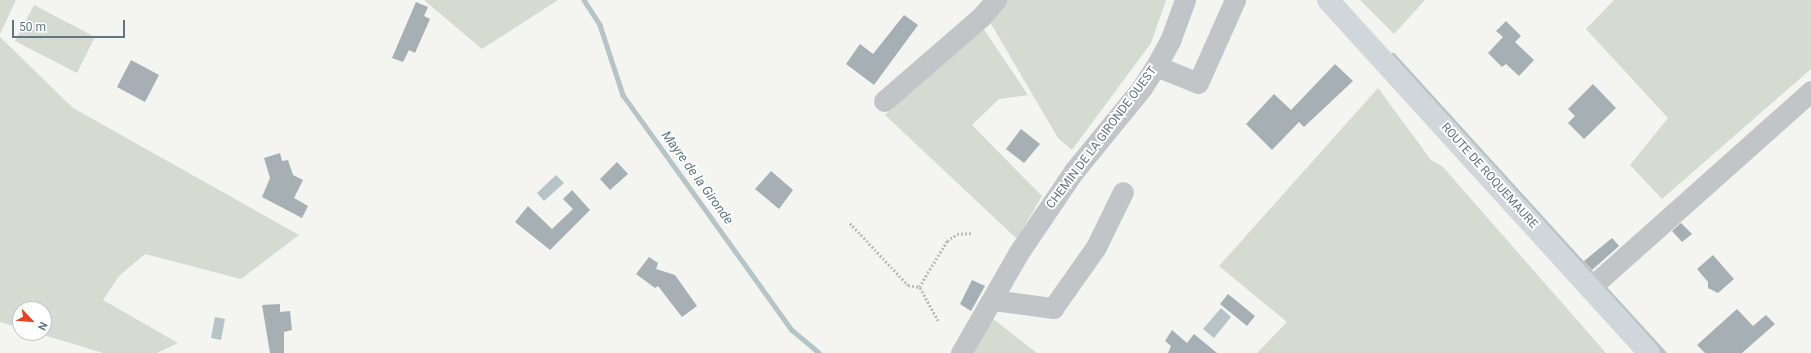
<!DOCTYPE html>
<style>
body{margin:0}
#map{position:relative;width:1811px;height:353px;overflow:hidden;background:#f4f4f0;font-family:Roboto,sans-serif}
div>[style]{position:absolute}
.green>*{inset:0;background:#d5dbd1}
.water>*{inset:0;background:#b6c4c7}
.stream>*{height:4.5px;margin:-2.25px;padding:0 2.25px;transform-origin:2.25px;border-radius:2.25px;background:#b6c4c7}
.building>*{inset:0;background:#a6afb4}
.path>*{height:2.5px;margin-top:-1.25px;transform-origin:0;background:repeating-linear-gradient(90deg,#bbbdbf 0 2px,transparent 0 4px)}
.minor>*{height:21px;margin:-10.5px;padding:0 10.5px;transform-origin:10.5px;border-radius:10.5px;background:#c1c5c8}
.major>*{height:22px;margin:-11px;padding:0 11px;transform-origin:11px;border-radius:11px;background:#d1d6da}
span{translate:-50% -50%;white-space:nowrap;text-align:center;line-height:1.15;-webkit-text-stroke:4px #fff;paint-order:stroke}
.street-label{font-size:12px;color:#637582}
.water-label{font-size:13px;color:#5e787f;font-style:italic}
.north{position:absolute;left:12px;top:301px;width:40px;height:40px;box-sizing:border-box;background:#fff;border:1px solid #c1c8cd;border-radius:50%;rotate:116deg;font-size:11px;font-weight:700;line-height:16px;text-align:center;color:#637582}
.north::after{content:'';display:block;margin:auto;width:14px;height:18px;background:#e6441f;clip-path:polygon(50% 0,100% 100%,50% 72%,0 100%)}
.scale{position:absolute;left:12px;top:20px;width:113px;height:18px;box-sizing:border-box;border:2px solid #637582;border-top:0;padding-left:5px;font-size:12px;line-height:14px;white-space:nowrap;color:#637582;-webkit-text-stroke:3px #fff;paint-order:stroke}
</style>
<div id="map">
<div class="green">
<i style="clip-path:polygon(0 0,16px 0,0 34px)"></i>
<i style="clip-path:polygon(424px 0,558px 0,482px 49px)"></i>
<i style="clip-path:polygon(1004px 0,1166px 0,1151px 43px,1072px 150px,1058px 138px,987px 17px)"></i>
<i style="clip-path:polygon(1360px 0,1425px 0,1394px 34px)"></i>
<i style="clip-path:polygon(1614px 0,1811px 0,1811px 69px,1662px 199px,1630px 165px,1668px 118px,1586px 29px)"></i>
<i style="clip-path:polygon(34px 5px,95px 37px,77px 73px,15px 41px)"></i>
<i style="clip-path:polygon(981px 25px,1028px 95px,999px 99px,972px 125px,1042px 196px,1017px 239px,885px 115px)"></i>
<i style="clip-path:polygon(0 37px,73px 108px,299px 235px,241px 279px,145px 254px,119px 276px,103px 300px,178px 343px,157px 353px,103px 353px,37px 333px,44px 333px,44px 309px,20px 309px,20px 328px,0 322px)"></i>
<i style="clip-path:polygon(1378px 88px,1431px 160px,1443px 167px,1606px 353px,1257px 353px,1287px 322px,1219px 266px)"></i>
<i style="clip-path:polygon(992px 318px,1037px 353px,970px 353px)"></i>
</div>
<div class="water">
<i style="clip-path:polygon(556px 175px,564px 183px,544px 201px,537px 193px)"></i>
<i style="clip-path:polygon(1221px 308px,1231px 317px,1214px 338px,1203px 329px)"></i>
<i style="clip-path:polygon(215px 317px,225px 319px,221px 340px,211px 338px)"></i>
</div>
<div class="stream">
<i style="left:584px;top:0;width:30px;rotate:57deg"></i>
<i style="left:600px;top:25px;width:74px;rotate:71.8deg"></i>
<i style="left:623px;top:95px;width:289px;rotate:54.3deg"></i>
<i style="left:792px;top:330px;width:35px;rotate:40deg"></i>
<i style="left:1393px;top:55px;width:299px;rotate:47.7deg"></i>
<i style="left:1602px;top:285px;width:92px;rotate:47.6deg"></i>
</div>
<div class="building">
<i style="clip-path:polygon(416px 2px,428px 7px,424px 16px,430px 19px,415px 53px,409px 50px,403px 62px,392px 58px)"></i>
<i style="clip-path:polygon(904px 15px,918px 25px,874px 85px,846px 64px,860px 44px,873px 54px)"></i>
<i style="clip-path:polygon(1506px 21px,1521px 36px,1515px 42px,1534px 60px,1519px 76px,1506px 64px,1502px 67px,1488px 53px,1503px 37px,1496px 31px)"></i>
<i style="clip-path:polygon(131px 60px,159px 75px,145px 102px,117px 87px)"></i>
<i style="clip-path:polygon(1335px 64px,1353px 81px,1304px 127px,1299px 122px,1272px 150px,1246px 124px,1274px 94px,1291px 110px)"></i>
<i style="clip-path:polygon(1593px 84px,1616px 108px,1584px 139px,1568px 123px,1575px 116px,1568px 109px)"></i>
<i style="clip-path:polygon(1021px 129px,1040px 144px,1024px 163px,1006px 149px)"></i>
<i style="clip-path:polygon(280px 153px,282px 161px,288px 160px,293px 175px,303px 180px,294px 198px,308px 206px,302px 218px,262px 197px,270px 178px,264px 158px)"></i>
<i style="clip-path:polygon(617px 162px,628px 174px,610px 190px,600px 179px)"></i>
<i style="clip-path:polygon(771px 171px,793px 190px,779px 209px,755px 189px)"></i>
<i style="clip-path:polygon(572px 190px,590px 210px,550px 250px,515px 222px,528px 206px,552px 229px,573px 209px,563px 199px)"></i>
<i style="clip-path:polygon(1681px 223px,1692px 234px,1682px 242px,1672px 231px)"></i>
<i style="clip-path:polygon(1612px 238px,1619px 246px,1592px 270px,1584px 261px)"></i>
<i style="clip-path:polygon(1713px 255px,1734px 279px,1718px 293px,1708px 288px,1708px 282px,1697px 269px)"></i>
<i style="clip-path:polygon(649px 257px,658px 263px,656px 269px,675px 275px,697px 306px,682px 317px,658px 286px,655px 288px,636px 274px)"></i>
<i style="clip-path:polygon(972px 280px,985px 286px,971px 311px,960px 304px)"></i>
<i style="clip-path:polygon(1228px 294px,1255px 316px,1247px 326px,1220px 304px)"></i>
<i style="clip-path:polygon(280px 304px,280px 312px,290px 311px,292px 330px,284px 332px,284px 353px,270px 353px,262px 305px)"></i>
<i style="clip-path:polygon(1737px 309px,1753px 326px,1766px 315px,1775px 324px,1742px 353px,1705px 353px,1697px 345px)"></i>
<i style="clip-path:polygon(1172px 330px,1187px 343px,1194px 334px,1217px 353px,1168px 353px,1171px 346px,1165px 341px)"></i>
</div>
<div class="path">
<i style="left:850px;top:223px;width:85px;rotate:46.9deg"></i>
<i style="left:908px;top:285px;width:11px;rotate:10deg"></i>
<i style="left:938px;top:321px;width:39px;rotate:-119deg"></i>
<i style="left:919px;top:287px;width:54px;rotate:-58.7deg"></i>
<i style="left:947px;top:241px;width:12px;rotate:-35deg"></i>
<i style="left:957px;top:234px;width:14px;rotate:-4deg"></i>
</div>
<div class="minor">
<i style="left:1156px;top:66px;width:45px;rotate:22deg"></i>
<i style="left:1198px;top:83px;width:91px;rotate:-66deg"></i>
<i style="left:884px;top:101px;width:128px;rotate:-40.9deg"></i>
<i style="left:981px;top:17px;width:23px;rotate:-49deg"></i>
<i style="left:1590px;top:288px;width:296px;rotate:-41.7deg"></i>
<i style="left:993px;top:300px;width:61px;rotate:7.6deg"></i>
<i style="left:1053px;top:308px;width:75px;rotate:-54.8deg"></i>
<i style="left:1096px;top:247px;width:61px;rotate:-63.9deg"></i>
<i style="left:961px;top:353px;width:116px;rotate:-60.1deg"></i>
<i style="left:1019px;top:252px;width:98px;rotate:-55.8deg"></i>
<i style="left:1074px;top:171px;width:106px;rotate:-50.7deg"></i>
<i style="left:1141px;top:89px;width:27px;rotate:-57deg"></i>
<i style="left:1156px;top:66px;width:29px;rotate:-61deg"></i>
<i style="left:1170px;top:41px;width:44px;rotate:-69.9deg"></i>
</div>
<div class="major">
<i style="left:1328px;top:0;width:477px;rotate:47.7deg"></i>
</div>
<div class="street-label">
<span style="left:1102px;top:138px;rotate:-53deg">CHEMIN DE LA GIRONDE OUEST</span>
<span style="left:1489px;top:176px;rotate:48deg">ROUTE DE ROQUEMAURE</span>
</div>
<div class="water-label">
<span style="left:697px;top:178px;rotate:54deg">Mayre de la Gironde</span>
</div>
<div class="north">N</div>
<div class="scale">50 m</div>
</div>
